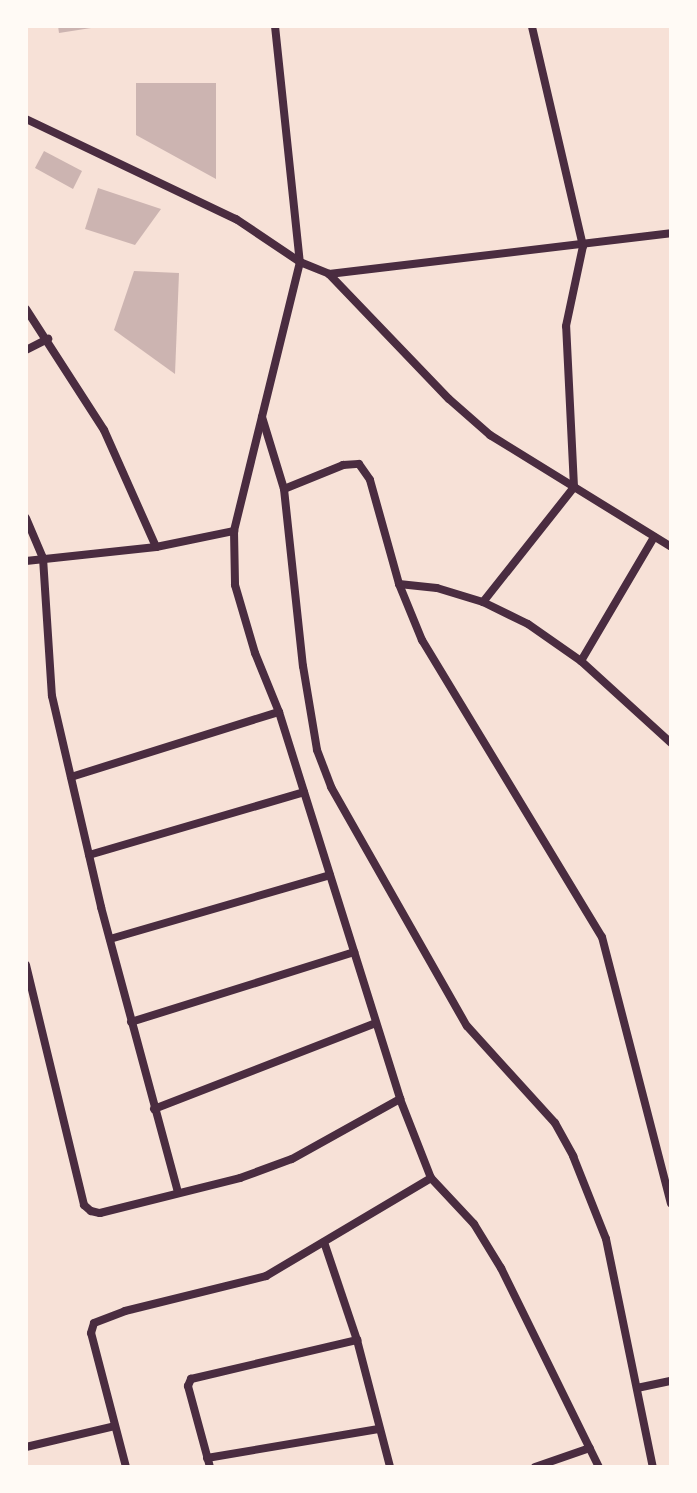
<!DOCTYPE html>
<style>
body{margin:0}
#map{position:relative;width:697px;height:1493px;overflow:hidden;background:#f7e1d7;font-family:Mulish,sans-serif}
div>[style]{position:absolute}
.building>*{inset:0;background:#ccb4b1}
.minor>*{height:8px;margin:-4px;padding:0 4px;transform-origin:4px;border-radius:4px;background:#4a2c40}
span{translate:-50% -50%;white-space:nowrap;text-align:center;line-height:1.15;-webkit-text-stroke:8px #fffaf5;paint-order:stroke}
.frame{position:absolute;inset:0;border:28px solid #fffaf5;pointer-events:none}
</style>
<div id="map">
<div class="building">
<i style="clip-path:polygon(58px 26px,90px 26px,91px 28px,59px 33px)"></i>
<i style="clip-path:polygon(136px 83px,216px 83px,216px 179px,136px 135px)"></i>
<i style="clip-path:polygon(44px 151px,82px 171px,73px 189px,35px 168px)"></i>
<i style="clip-path:polygon(98px 188px,161px 209px,135px 245px,85px 229px)"></i>
<i style="clip-path:polygon(134px 271px,179px 273px,175px 374px,114px 330px)"></i>
</div>
<div class="minor">
<i style="left:275px;top:26px;width:237px;rotate:84deg"></i>
<i style="left:300px;top:262px;width:277px;rotate:103.8deg"></i>
<i style="left:234px;top:531px;width:54px;rotate:88.9deg"></i>
<i style="left:235px;top:585px;width:71px;rotate:73.6deg"></i>
<i style="left:255px;top:653px;width:64px;rotate:67.9deg"></i>
<i style="left:279px;top:712px;width:405px;rotate:72.6deg"></i>
<i style="left:400px;top:1099px;width:85px;rotate:68.6deg"></i>
<i style="left:431px;top:1178px;width:63px;rotate:46.9deg"></i>
<i style="left:474px;top:1224px;width:52px;rotate:58.5deg"></i>
<i style="left:501px;top:1268px;width:222px;rotate:63.8deg"></i>
<i style="left:26px;top:119px;width:233px;rotate:25.5deg"></i>
<i style="left:236px;top:219px;width:77px;rotate:33.9deg"></i>
<i style="left:300px;top:262px;width:31px;rotate:22deg"></i>
<i style="left:329px;top:274px;width:173px;rotate:46.2deg"></i>
<i style="left:449px;top:399px;width:55px;rotate:41.3deg"></i>
<i style="left:490px;top:435px;width:213px;rotate:31.7deg"></i>
<i style="left:329px;top:274px;width:344px;rotate:-6.8deg"></i>
<i style="left:26px;top:309px;width:144px;rotate:57.2deg"></i>
<i style="left:104px;top:430px;width:128px;rotate:66deg"></i>
<i style="left:26px;top:350px;width:25px;rotate:-27deg"></i>
<i style="left:262px;top:417px;width:75px;rotate:73deg"></i>
<i style="left:284px;top:489px;width:178px;rotate:83.9deg"></i>
<i style="left:303px;top:666px;width:85px;rotate:80.5deg"></i>
<i style="left:317px;top:750px;width:40px;rotate:69deg"></i>
<i style="left:331px;top:787px;width:275px;rotate:60.4deg"></i>
<i style="left:467px;top:1026px;width:131px;rotate:47.8deg"></i>
<i style="left:555px;top:1123px;width:38px;rotate:61deg"></i>
<i style="left:573px;top:1156px;width:89px;rotate:68.3deg"></i>
<i style="left:606px;top:1239px;width:233px;rotate:78.4deg"></i>
<i style="left:284px;top:489px;width:64px;rotate:-22.1deg"></i>
<i style="left:343px;top:465px;width:16px;rotate:-4deg"></i>
<i style="left:359px;top:464px;width:19px;rotate:55deg"></i>
<i style="left:370px;top:480px;width:108px;rotate:74.4deg"></i>
<i style="left:399px;top:584px;width:61px;rotate:67.7deg"></i>
<i style="left:422px;top:640px;width:347px;rotate:58.8deg"></i>
<i style="left:602px;top:937px;width:275px;rotate:75.5deg"></i>
<i style="left:26px;top:518px;width:43px;rotate:67deg"></i>
<i style="left:43px;top:558px;width:138px;rotate:86.3deg"></i>
<i style="left:52px;top:696px;width:217px;rotate:76.9deg"></i>
<i style="left:101px;top:907px;width:295px;rotate:74.9deg"></i>
<i style="left:26px;top:561px;width:131px;rotate:-6.1deg"></i>
<i style="left:156px;top:547px;width:80px;rotate:-11.6deg"></i>
<i style="left:399px;top:584px;width:38px;rotate:6deg"></i>
<i style="left:437px;top:588px;width:48px;rotate:16.9deg"></i>
<i style="left:483px;top:602px;width:50px;rotate:26.1deg"></i>
<i style="left:528px;top:624px;width:65px;rotate:34.9deg"></i>
<i style="left:581px;top:661px;width:122px;rotate:42.3deg"></i>
<i style="left:483px;top:602px;width:147px;rotate:-51.6deg"></i>
<i style="left:574px;top:487px;width:161px;rotate:-92.8deg"></i>
<i style="left:566px;top:326px;width:82px;rotate:-78deg"></i>
<i style="left:583px;top:246px;width:226px;rotate:-103.1deg"></i>
<i style="left:581px;top:661px;width:144px;rotate:-59.5deg"></i>
<i style="left:71px;top:777px;width:218px;rotate:-17.4deg"></i>
<i style="left:89px;top:855px;width:224px;rotate:-16.3deg"></i>
<i style="left:110px;top:939px;width:229px;rotate:-16.2deg"></i>
<i style="left:26px;top:965px;width:247px;rotate:76.4deg"></i>
<i style="left:84px;top:1205px;width:9px;rotate:41deg"></i>
<i style="left:91px;top:1211px;width:9px;rotate:13deg"></i>
<i style="left:100px;top:1213px;width:144px;rotate:-14deg"></i>
<i style="left:240px;top:1178px;width:55px;rotate:-20.1deg"></i>
<i style="left:292px;top:1159px;width:124px;rotate:-29.1deg"></i>
<i style="left:131px;top:1022px;width:234px;rotate:-17.4deg"></i>
<i style="left:154px;top:1109px;width:238px;rotate:-21.2deg"></i>
<i style="left:324px;top:1242px;width:103px;rotate:71.4deg"></i>
<i style="left:357px;top:1340px;width:131px;rotate:75.4deg"></i>
<i style="left:637px;top:1388px;width:35px;rotate:-12deg"></i>
<i style="left:26px;top:1447px;width:91px;rotate:-13.3deg"></i>
<i style="left:207px;top:1458px;width:174px;rotate:-9.6deg"></i>
<i style="left:126px;top:1467px;width:138px;rotate:-104.6deg"></i>
<i style="left:91px;top:1333px;width:10px;rotate:-73deg"></i>
<i style="left:94px;top:1323px;width:33px;rotate:-21deg"></i>
<i style="left:125px;top:1311px;width:145px;rotate:-13.9deg"></i>
<i style="left:266px;top:1276px;width:192px;rotate:-30.7deg"></i>
<i style="left:210px;top:1467px;width:84px;rotate:-105.2deg"></i>
<i style="left:188px;top:1386px;width:8px;rotate:-67deg"></i>
<i style="left:191px;top:1379px;width:171px;rotate:-13.2deg"></i>
<i style="left:535px;top:1467px;width:58px;rotate:-19.1deg"></i>
</div>
<div class="frame"></div>
</div>
